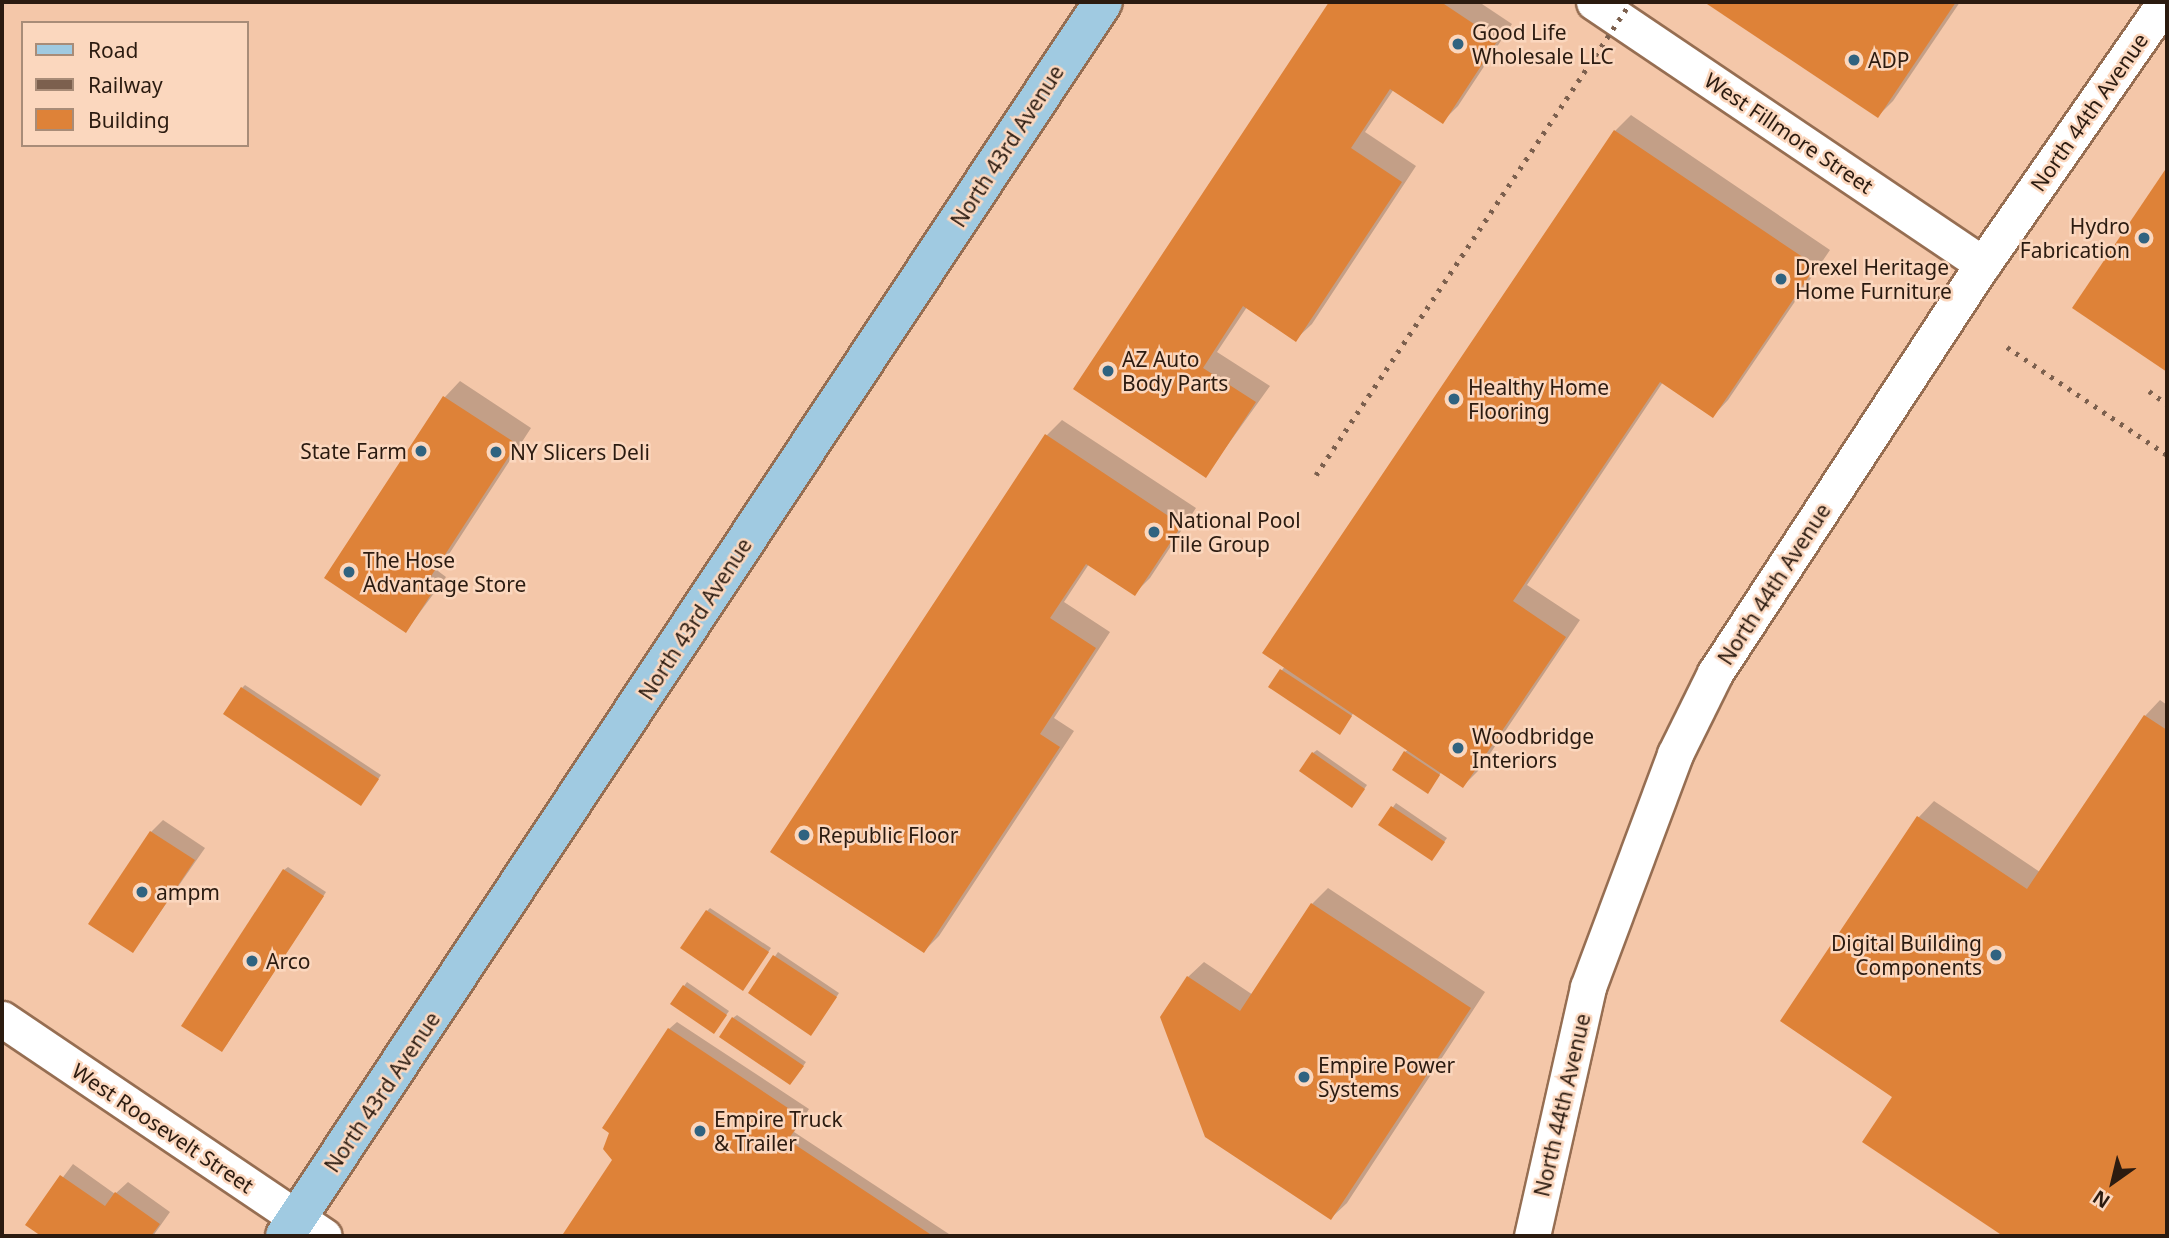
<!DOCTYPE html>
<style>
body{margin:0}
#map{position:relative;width:2169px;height:1238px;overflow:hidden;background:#f4c7a9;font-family:"Noto Sans",sans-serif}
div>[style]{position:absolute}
.shadow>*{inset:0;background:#0003}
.building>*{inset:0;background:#de8238}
.roads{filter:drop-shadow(2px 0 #966e52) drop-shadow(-2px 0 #966e52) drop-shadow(0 2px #966e52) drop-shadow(0 -2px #966e52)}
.minor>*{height:35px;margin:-17.5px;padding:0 17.5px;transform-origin:17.5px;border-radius:17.5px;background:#fff}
.major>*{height:38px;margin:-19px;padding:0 19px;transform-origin:19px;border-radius:19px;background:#a0cae1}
.rail>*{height:5px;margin-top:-2.5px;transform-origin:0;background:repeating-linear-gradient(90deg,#7c604e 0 3.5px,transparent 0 10.5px)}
.dots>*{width:19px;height:19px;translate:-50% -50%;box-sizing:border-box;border:4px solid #fbd7be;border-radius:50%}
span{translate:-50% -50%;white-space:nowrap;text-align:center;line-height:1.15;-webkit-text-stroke:5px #fbd7be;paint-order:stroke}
.poi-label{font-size:21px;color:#2b1b10}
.left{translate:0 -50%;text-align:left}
.right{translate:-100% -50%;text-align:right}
.street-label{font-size:21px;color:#2b1b10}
.frame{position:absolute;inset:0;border:4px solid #2b1b10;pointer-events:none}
.legend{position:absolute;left:21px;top:21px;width:228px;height:126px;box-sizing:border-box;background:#fbd7be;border:2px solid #a88c78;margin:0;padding:9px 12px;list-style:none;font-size:21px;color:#2b1b10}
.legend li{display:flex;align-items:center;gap:14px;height:35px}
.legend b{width:35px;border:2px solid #a88c78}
.north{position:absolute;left:2078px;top:1147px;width:70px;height:70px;-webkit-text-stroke:5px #fbd7be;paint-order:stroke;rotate:214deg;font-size:19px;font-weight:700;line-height:28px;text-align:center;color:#2b1b10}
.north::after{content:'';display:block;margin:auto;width:24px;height:32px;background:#2b1b10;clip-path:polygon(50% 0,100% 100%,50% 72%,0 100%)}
</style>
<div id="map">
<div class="shadow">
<i style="clip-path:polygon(1331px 2px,1479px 2px,1512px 24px,1458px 106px,1442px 122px,1394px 89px,1365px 132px,1416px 166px,1312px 324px,1296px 339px,1247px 307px,1217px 352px,1270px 386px,1206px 475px,1075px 389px)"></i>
<i style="clip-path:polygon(1707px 2px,1960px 2px,1893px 101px,1878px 116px)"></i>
<i style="clip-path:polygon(1631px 115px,1830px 250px,1728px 400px,1713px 416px,1663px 382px,1527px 585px,1580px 620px,1479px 770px,1463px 786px,1442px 771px,1431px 788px,1405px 752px,1409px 749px,1354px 712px,1343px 729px,1271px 686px,1285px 666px,1264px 652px,1615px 131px)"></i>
<i style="clip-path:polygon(2167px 170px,2167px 370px,2075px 308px)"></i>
<i style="clip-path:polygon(460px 381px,531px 428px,438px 571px,446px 577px,406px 631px,326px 578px,445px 397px)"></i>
<i style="clip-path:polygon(1062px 420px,1196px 508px,1150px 578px,1134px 594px,1089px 564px,1064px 602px,1110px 632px,1054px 718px,1074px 731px,939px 936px,924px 951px,1047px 435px)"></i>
<i style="clip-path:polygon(245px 685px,381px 775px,364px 800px,242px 688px)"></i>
<i style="clip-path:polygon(2160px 700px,2167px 705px,2167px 1236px,2006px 1236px,1865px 1141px,1895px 1096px,1782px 1021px,1919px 817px,1934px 801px,2040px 872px,2145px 716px)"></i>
<i style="clip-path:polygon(1317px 750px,1367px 785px,1355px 802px,1313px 753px)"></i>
<i style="clip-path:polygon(1396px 803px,1447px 838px,1435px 855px,1381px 824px)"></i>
<i style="clip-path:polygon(163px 820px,205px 848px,133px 951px,151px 832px)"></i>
<i style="clip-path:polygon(288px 867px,326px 892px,225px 1047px,284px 870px)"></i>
<i style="clip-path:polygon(1328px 888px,1485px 992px,1347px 1203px,1331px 1218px,1188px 977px,1204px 962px,1253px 995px,1312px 904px)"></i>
<i style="clip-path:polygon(710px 908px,771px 948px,746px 985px,707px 911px)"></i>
<i style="clip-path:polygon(778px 952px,839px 993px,814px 1031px,750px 993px)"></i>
<i style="clip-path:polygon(687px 982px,729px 1011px,717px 1028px,672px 1003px)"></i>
<i style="clip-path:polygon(737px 1015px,806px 1062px,793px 1080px,733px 1018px)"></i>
<i style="clip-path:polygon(677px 1022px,809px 1109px,794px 1132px,952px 1236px,566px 1233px,614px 1160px,669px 1029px)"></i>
<i style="clip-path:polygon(73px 1164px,115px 1194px,128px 1182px,170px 1212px,153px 1236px,46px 1236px,27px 1225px)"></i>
</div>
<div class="building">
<i style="clip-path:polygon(1329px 2px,1441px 2px,1498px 40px,1443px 124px,1390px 89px,1351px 148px,1402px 182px,1296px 342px,1243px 306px,1203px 368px,1256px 402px,1206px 478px,1073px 389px)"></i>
<i style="clip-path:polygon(1704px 2px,1956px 2px,1878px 118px)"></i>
<i style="clip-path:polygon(1614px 130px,1816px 266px,1713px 418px,1660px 382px,1513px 601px,1566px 637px,1463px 788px,1262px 653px)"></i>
<i style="clip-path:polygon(2167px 167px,2167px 372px,2072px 308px)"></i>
<i style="clip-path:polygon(443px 396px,517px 444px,424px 587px,432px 593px,406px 633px,324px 578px)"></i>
<i style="clip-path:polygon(1045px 434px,1182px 525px,1135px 596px,1086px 564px,1050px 618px,1096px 648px,1040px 734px,1060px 747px,924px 953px,770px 852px)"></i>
<i style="clip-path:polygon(1280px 669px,1352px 716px,1340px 735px,1268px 687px)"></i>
<i style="clip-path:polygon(241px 687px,379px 779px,361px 806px,223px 714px)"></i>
<i style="clip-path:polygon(2144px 715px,2167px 730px,2167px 1236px,2003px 1236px,1862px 1142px,1892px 1097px,1780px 1021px,1917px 816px,2027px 889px)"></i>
<i style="clip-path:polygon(1404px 751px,1440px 775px,1428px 794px,1392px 770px)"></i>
<i style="clip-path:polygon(1312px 752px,1365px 789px,1352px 808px,1299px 771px)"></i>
<i style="clip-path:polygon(1391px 806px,1445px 842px,1432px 861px,1378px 825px)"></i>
<i style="clip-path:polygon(150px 831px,195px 860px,133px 953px,88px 924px)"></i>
<i style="clip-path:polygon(283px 869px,324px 896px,222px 1052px,181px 1026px)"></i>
<i style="clip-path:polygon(1311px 903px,1471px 1008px,1331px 1220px,1205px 1137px,1160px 1017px,1187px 976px,1240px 1011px)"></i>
<i style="clip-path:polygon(706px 910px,769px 952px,743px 991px,680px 948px)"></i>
<i style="clip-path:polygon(773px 955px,837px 997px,811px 1036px,748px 993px)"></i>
<i style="clip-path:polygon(683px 985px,727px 1015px,714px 1034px,670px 1004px)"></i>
<i style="clip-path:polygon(732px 1017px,804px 1066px,790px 1085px,719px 1037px)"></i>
<i style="clip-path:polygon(668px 1028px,803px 1118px,788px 1140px,933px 1236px,563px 1234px,612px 1160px,603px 1149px,609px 1133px,602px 1128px)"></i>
<i style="clip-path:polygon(60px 1175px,105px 1206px,115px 1192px,160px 1224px,151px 1236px,41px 1236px,25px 1225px)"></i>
</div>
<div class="roads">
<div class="minor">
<i style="left:1594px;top:2px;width:469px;rotate:34deg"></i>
<i style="left:2px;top:1019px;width:388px;rotate:34deg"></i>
<i style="left:1532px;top:1236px;width:255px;rotate:-77.3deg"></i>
<i style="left:1588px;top:987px;width:249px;rotate:-69.5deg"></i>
<i style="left:1675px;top:754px;width:90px;rotate:-63.7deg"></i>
<i style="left:1715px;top:673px;width:489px;rotate:-56.8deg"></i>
<i style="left:1983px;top:264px;width:319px;rotate:-55.2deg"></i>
</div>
<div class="major">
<i style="left:285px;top:1236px;width:1480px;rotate:-56.46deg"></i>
</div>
</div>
<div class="rail">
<i style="left:2007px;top:347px;width:193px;rotate:34deg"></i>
<i style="left:2149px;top:391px;width:22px;rotate:36deg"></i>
<i style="left:1316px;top:475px;width:568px;rotate:-56.34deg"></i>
</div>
<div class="dots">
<i style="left:1458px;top:44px;background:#306380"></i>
<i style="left:1854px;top:60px;background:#306380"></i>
<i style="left:2144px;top:238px;background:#306380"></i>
<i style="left:1781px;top:279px;background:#306380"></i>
<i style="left:1108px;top:371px;background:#306380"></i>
<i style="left:1454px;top:399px;background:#306380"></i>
<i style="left:421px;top:451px;background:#306380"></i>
<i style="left:496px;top:452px;background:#306380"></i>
<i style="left:1154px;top:532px;background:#306380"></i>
<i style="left:349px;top:572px;background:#306380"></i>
<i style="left:1458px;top:748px;background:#306380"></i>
<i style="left:804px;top:835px;background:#306380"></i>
<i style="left:142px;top:892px;background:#306380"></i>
<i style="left:1996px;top:955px;background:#306380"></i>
<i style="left:252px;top:961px;background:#306380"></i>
<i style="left:1304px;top:1077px;background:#306380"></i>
<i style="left:700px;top:1131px;background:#306380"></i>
</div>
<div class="poi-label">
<span class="left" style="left:1472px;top:44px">Good Life<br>Wholesale LLC</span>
<span class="left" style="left:1868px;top:60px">ADP</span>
<span class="right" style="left:2130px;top:238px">Hydro<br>Fabrication</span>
<span class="left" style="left:1795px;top:279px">Drexel Heritage<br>Home Furniture</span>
<span class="left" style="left:1122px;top:371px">AZ Auto<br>Body Parts</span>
<span class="left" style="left:1468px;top:399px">Healthy Home<br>Flooring</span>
<span class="right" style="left:407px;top:451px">State Farm</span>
<span class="left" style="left:510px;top:452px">NY Slicers Deli</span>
<span class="left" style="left:1168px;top:532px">National Pool<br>Tile Group</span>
<span class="left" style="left:363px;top:572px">The Hose<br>Advantage Store</span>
<span class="left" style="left:1472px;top:748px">Woodbridge<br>Interiors</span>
<span class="left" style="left:818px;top:835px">Republic Floor</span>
<span class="left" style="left:156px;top:892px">ampm</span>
<span class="right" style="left:1982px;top:955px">Digital Building<br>Components</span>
<span class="left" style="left:266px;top:961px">Arco</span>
<span class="left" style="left:1318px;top:1077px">Empire Power<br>Systems</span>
<span class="left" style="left:714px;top:1131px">Empire Truck<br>&amp; Trailer</span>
</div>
<div class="street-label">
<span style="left:2089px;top:112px;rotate:-55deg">North 44th Avenue</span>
<span style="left:1789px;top:133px;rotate:34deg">West Fillmore Street</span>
<span style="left:1007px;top:146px;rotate:-57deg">North 43rd Avenue</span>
<span style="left:1774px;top:584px;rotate:-57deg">North 44th Avenue</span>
<span style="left:695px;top:619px;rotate:-57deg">North 43rd Avenue</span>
<span style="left:382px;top:1092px;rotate:-56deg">North 43rd Avenue</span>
<span style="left:1562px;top:1105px;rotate:-77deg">North 44th Avenue</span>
<span style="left:163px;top:1128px;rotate:34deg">West Roosevelt Street</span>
</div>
<div class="frame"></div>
<ul class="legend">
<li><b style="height:9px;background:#a0cae1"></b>Road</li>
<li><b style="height:9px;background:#7c604e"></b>Railway</li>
<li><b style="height:19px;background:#de8238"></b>Building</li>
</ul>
<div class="north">N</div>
</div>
